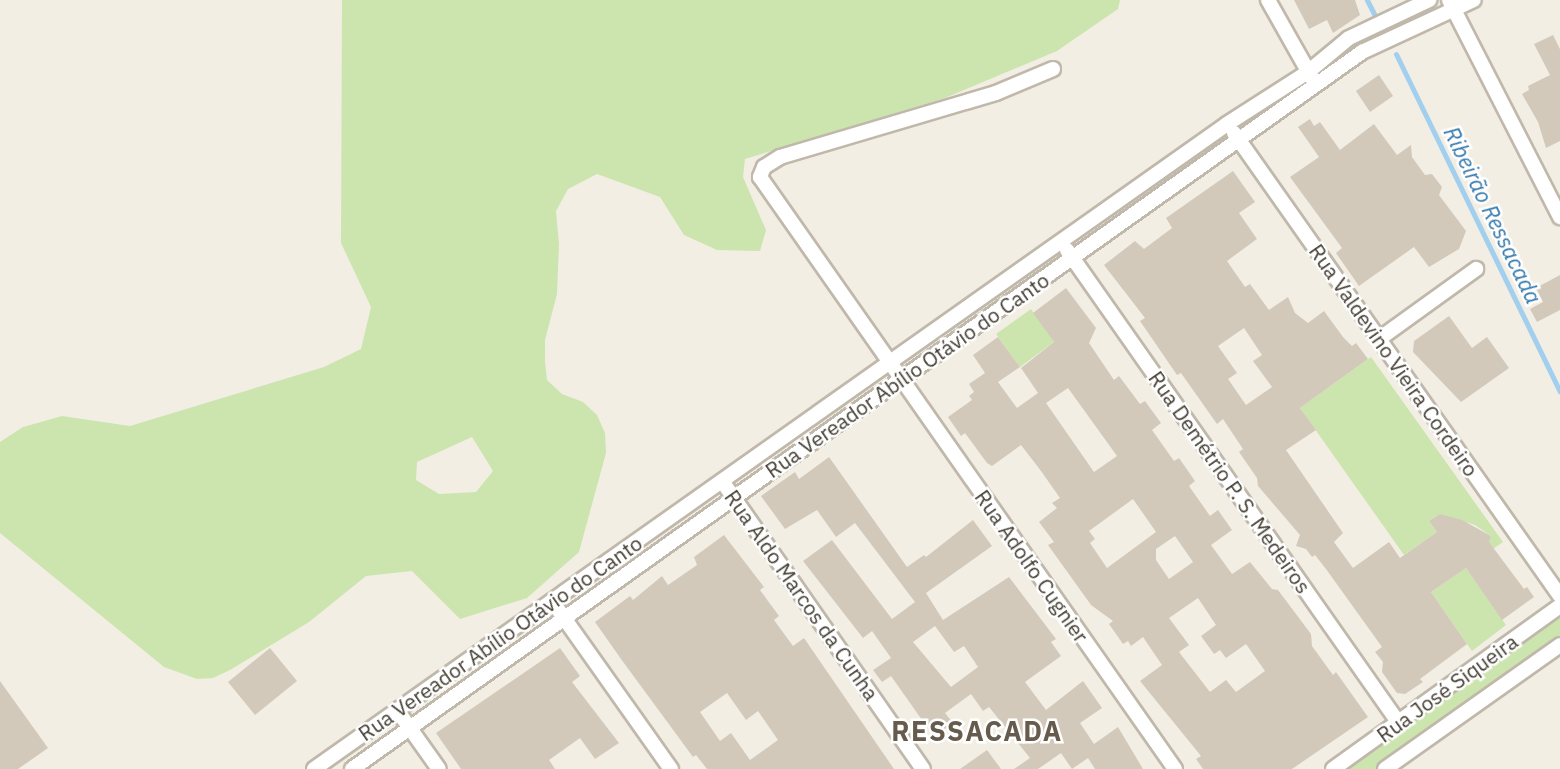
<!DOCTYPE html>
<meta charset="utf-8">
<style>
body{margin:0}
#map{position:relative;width:1560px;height:769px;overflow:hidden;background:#f2eee4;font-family:"IBM Plex Sans",sans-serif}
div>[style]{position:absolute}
.green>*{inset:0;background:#cce5ae}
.stream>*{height:5px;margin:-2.5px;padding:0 2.5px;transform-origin:2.5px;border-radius:2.5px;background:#a2cfed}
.building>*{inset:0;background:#d3c9ba}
.roads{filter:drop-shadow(2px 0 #c0b8aa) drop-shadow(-2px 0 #c0b8aa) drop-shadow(0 2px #c0b8aa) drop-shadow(0 -2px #c0b8aa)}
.street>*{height:14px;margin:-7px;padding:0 7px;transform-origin:7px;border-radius:7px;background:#fff}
span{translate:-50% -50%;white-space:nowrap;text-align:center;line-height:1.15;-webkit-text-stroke:5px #fff;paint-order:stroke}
.street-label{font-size:21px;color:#443e34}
.water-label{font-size:22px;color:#3278ab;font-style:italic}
.district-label{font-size:27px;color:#665b4c;font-weight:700;letter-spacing:1.5px}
</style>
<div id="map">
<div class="green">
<i style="clip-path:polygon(evenodd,342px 0,1120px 0,1118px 9px,1057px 51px,945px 98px,745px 159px,743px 177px,766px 230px,760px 251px,717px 250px,684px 235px,660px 197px,597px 174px,568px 189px,556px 211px,559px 244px,557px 294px,545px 340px,545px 362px,547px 380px,562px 394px,583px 402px,597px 415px,605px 433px,606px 453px,579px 552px,527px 598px,460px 619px,412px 571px,366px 576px,309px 622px,230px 670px,213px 678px,197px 679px,164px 667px,0 533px,0 442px,23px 427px,62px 416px,130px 426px,324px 367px,361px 349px,371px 307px,341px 243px,342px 0,472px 437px,493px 471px,476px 492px,439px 494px,416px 480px,417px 462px,472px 437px)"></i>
<i style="clip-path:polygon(1031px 309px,1054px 342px,1020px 367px,996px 334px)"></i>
<i style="clip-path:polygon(1371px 357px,1503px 542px,1483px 556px,1491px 536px,1475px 525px,1440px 514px,1429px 521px,1437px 532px,1404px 555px,1300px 408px)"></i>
<i style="clip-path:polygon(1466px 568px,1506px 625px,1472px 651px,1431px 592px)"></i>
<i style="clip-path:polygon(1560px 616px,1560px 638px,1375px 769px,1346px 769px)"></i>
</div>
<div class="stream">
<i style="left:1367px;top:0;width:16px;rotate:63deg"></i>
<i style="left:1396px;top:54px;width:375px;rotate:64.1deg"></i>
</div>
<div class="building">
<i style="clip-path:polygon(1294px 0,1355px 0,1360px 15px,1333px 33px,1327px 20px,1309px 29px)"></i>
<i style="clip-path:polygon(1553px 35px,1560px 49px,1560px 141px,1546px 148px,1538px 122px,1522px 94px,1529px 90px,1528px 86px,1550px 75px,1534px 44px)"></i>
<i style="clip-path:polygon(1379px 75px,1393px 96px,1370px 112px,1356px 91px)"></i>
<i style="clip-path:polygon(1310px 119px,1314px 126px,1320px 122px,1340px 150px,1374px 124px,1397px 155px,1411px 145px,1412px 157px,1425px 175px,1432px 174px,1442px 187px,1439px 195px,1466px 231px,1459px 249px,1429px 267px,1414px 247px,1359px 286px,1336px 253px,1342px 248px,1290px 177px,1319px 157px,1298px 127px)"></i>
<i style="clip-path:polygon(evenodd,1233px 171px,1255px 202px,1239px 213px,1257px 239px,1227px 261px,1245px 287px,1250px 284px,1269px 310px,1288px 297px,1295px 313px,1308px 323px,1324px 311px,1343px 337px,1352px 346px,1356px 343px,1368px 359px,1300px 408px,1316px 430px,1286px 450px,1343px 533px,1334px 542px,1353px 568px,1389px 542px,1400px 558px,1437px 532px,1429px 521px,1440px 514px,1462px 520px,1491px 536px,1489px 542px,1524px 589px,1527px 587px,1534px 597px,1502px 620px,1466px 568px,1431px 592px,1467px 644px,1420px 679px,1423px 682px,1405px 694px,1397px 693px,1382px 672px,1383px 662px,1375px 652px,1382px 647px,1326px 569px,1315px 555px,1312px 557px,1306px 549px,1296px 546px,1300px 535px,1258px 486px,1257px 478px,1239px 452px,1243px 449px,1223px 419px,1217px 424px,1181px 373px,1177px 375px,1140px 321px,1145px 318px,1104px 265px,1135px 241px,1144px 249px,1172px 228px,1166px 218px,1233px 171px,1244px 328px,1262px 355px,1253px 361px,1272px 387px,1246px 405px,1228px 379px,1237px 373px,1218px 346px,1244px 328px)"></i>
<i style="clip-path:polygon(1560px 275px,1560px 310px,1537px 322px,1530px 309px,1543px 302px,1536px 288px)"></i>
<i style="clip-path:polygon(evenodd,1066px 288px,1096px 328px,1089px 343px,1114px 380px,1119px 376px,1140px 404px,1145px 401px,1161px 423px,1152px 430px,1174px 461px,1179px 458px,1195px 481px,1189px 486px,1210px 516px,1218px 510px,1232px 530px,1211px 545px,1232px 574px,1250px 562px,1272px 589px,1278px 590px,1311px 634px,1312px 646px,1333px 675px,1336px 672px,1368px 717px,1292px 769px,1203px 769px,1196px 759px,1201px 756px,1140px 681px,1162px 665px,1143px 637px,1131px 646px,1128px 641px,1123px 644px,1109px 624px,1113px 621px,1091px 605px,1048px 545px,1054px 542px,1039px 522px,1057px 508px,1052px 503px,1060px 498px,1041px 471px,1021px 445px,992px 466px,987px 463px,965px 433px,961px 436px,948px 417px,972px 400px,969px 396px,974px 392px,969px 384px,985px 373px,973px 355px,998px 337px,1020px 367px,998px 382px,1017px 408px,1038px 393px,1021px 368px,1054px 342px,1033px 313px,1066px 288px,1068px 388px,1117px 456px,1094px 472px,1046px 403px,1068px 388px,1066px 288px,1133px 499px,1156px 532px,1107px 568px,1090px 543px,1095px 539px,1089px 531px,1133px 499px,1066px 288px,1175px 536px,1193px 562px,1169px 579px,1156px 560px,1156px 549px,1175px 536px,1066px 288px,1198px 598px,1216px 625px,1201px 636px,1214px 654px,1220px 650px,1226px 658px,1246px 644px,1265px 671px,1236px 692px,1226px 680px,1210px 692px,1179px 652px,1189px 645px,1169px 618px,1198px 598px)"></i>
<i style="clip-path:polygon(1449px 316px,1472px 348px,1487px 337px,1509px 368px,1461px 402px,1413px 352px,1414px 341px)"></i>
<i style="clip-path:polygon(evenodd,829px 457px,907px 567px,924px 555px,926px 557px,973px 520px,992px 546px,926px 593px,943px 620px,1009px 577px,1056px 639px,1051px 642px,1061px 656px,1025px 682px,1046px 710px,1083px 681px,1102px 708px,1080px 723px,1094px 744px,1118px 727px,1143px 769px,1095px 769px,1088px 758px,1072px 769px,1061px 753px,1038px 769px,1014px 769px,1030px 758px,989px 707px,983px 711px,971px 694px,945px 713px,953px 723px,934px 737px,891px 676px,882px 682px,873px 670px,891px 658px,872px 631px,863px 638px,803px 561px,832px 540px,892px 619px,915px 602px,855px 523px,836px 537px,817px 510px,785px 529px,761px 496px,795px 472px,799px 479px,829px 457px,935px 626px,954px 652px,964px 646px,978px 667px,951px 687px,913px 642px,935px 626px)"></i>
<i style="clip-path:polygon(evenodd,724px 535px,764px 587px,760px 590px,779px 616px,774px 620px,793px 646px,804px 638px,894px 769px,707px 769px,696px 755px,693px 757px,621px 659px,595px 622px,630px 596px,633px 600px,662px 576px,668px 585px,697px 565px,694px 557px,724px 535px,727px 693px,746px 720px,758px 711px,778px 740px,750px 760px,731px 733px,720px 741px,700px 712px,727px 693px)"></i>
<i style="clip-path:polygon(270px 648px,297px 681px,255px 715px,228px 682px)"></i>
<i style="clip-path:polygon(560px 648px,580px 676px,572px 682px,619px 743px,595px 759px,580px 738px,549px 760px,555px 769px,461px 769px,436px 733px)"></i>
<i style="clip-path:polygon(0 681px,48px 748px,18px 769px,0 769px)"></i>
<i style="clip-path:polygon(987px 750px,1001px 769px,960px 769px)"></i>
</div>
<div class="roads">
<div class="street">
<i style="left:1268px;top:0;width:90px;rotate:60.6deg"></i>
<i style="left:1449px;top:0;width:244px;rotate:62.9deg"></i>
<i style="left:1053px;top:69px;width:62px;rotate:157.2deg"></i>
<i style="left:996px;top:93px;width:225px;rotate:163.5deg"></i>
<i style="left:780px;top:157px;width:19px;rotate:148deg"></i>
<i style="left:764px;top:167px;width:11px;rotate:112deg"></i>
<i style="left:760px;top:177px;width:723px;rotate:54.97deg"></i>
<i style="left:1234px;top:133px;width:566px;rotate:54.85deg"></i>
<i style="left:1067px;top:250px;width:576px;rotate:54.96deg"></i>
<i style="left:1379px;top:339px;width:120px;rotate:-35.8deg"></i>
<i style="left:722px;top:481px;width:351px;rotate:55.1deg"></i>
<i style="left:552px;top:601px;width:206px;rotate:54.7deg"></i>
<i style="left:397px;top:710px;width:72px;rotate:54.6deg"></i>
<i style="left:314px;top:769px;width:1118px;rotate:-35.24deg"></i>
<i style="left:1227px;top:124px;width:96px;rotate:-32.7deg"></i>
<i style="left:1308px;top:72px;width:53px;rotate:-39.7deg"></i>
<i style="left:1349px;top:38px;width:89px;rotate:-25.4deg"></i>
<i style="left:352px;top:769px;width:1239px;rotate:-35.37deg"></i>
<i style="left:1362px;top:52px;width:123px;rotate:-24.9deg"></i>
<i style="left:1333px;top:769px;width:279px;rotate:-35.7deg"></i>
<i style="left:1385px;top:769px;width:214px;rotate:-35.3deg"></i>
</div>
</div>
<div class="street-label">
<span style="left:1394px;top:360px;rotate:55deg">Rua Valdevino Vieira Cordeiro</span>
<span style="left:907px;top:375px;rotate:-35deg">Rua Vereador Abílio Otávio do Canto</span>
<span style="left:1230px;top:482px;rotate:55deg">Rua Demétrio P. S. Medeiros</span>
<span style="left:1032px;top:566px;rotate:55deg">Rua Adolfo Cugnier</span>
<span style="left:802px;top:595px;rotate:55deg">Rua Aldo Marcos da Cunha</span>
<span style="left:500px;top:638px;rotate:-35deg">Rua Vereador Abílio Otávio do Canto</span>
<span style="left:1447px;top:688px;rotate:-36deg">Rua José Siqueira</span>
</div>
<div class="water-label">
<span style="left:1493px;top:215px;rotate:64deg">Ribeirão Ressacada</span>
</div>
<div class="district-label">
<span style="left:977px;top:731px">RESSACADA</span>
</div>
</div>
